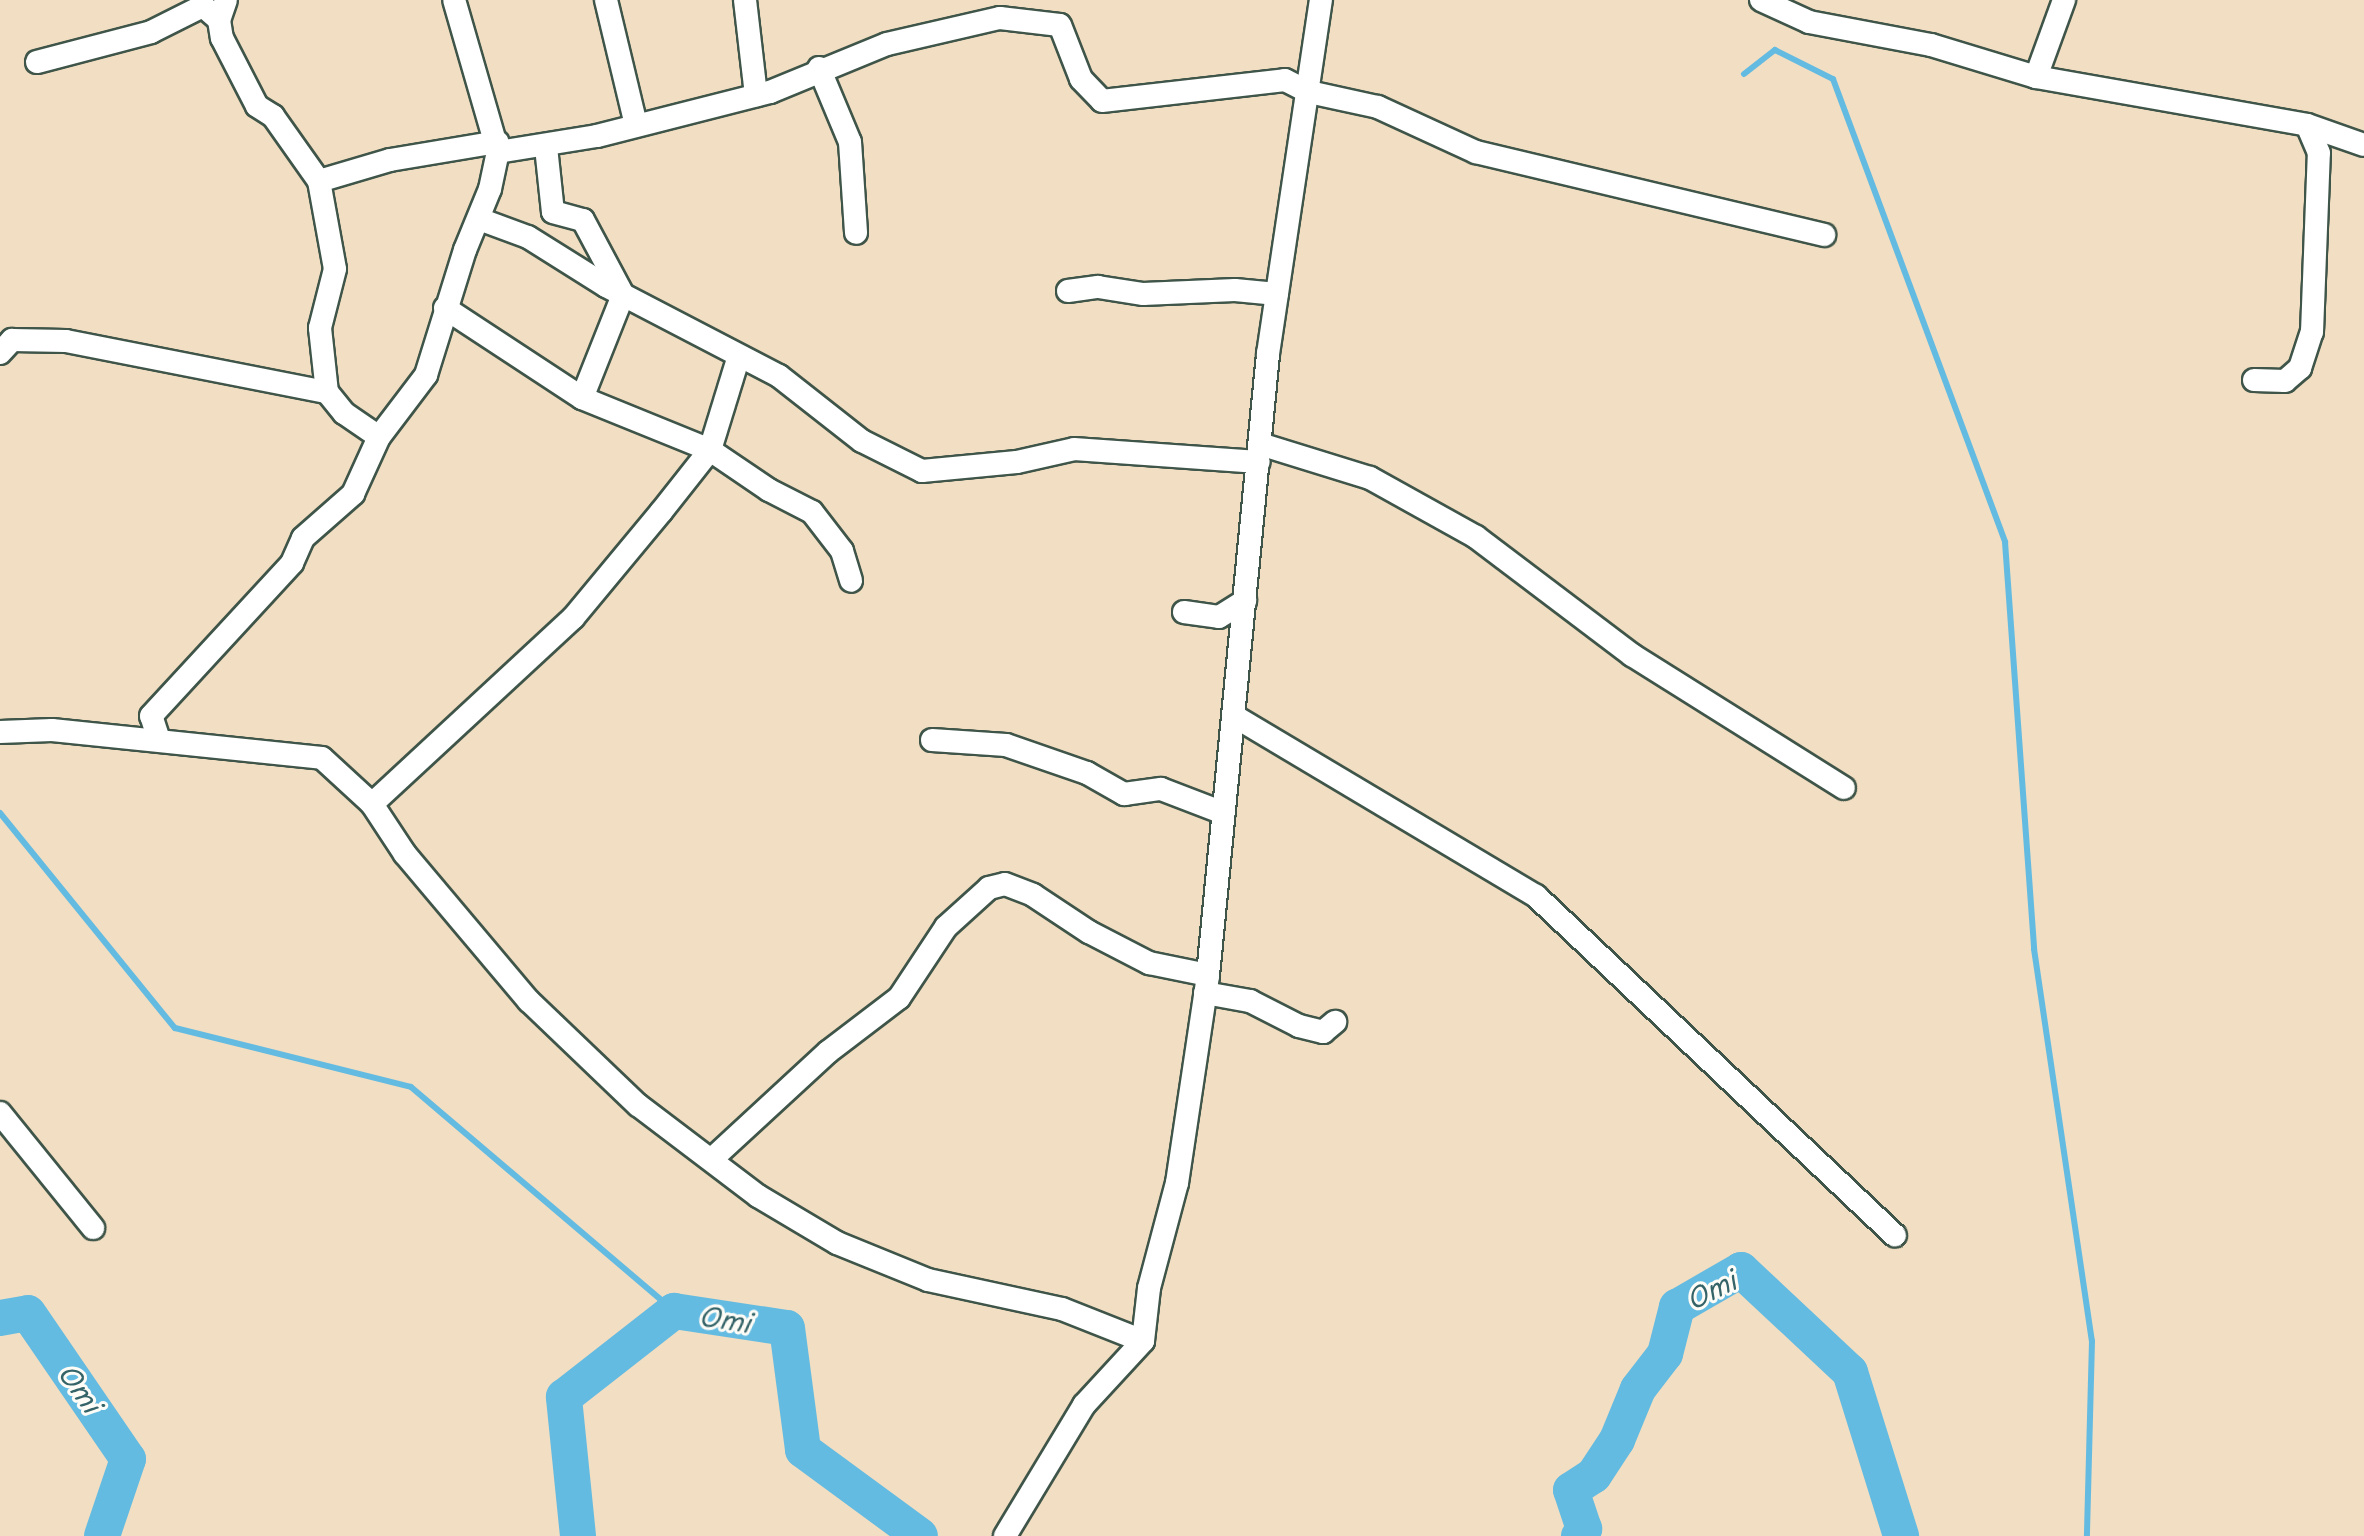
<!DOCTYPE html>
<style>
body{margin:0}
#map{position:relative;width:2364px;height:1536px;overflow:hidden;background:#f2dec2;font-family:"Playpen Sans",sans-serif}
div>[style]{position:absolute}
.stream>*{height:6px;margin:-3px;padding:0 3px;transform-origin:3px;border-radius:3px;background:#64bbe1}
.river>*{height:36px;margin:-18px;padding:0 18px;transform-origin:18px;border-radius:18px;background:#64bbe1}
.roads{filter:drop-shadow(2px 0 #3f5549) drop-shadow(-2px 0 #3f5549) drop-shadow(0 2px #3f5549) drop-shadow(0 -2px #3f5549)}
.street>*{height:22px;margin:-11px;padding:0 11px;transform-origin:11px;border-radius:11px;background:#fff}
span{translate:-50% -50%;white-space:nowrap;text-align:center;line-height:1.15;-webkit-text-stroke:6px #fdfcf7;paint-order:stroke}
.water-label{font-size:26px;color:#346368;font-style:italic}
</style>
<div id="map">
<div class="stream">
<i style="left:1744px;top:74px;width:39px;rotate:-38deg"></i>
<i style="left:1775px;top:50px;width:65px;rotate:26.6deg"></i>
<i style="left:1833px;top:79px;width:494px;rotate:69.6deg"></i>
<i style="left:2005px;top:542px;width:408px;rotate:85.9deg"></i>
<i style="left:2034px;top:949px;width:396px;rotate:81.6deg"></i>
<i style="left:2092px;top:1341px;width:195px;rotate:91.5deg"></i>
<i style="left:0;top:813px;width:277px;rotate:50.9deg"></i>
<i style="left:175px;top:1028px;width:243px;rotate:14deg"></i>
<i style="left:411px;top:1087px;width:345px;rotate:40.4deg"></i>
</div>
<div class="river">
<i style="left:0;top:1318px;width:28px;rotate:-10deg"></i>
<i style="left:28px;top:1313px;width:177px;rotate:55.6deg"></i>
<i style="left:128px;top:1459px;width:81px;rotate:108.7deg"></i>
<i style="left:578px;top:1536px;width:140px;rotate:-95.8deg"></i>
<i style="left:564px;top:1397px;width:140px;rotate:-38deg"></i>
<i style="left:674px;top:1311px;width:114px;rotate:8.6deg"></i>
<i style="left:787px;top:1328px;width:123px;rotate:82.5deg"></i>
<i style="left:803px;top:1450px;width:145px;rotate:36.3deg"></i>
<i style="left:1579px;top:1536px;width:9px;rotate:-54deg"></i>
<i style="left:1584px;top:1529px;width:41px;rotate:-108.4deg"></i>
<i style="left:1571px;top:1490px;width:27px;rotate:-33deg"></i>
<i style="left:1594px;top:1475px;width:42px;rotate:-56.7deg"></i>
<i style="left:1617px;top:1440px;width:55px;rotate:-67.6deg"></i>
<i style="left:1638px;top:1389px;width:44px;rotate:-52.4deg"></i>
<i style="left:1665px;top:1354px;width:49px;rotate:-75.7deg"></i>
<i style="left:1677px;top:1307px;width:74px;rotate:-30deg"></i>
<i style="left:1741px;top:1270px;width:149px;rotate:43.1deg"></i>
<i style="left:1850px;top:1372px;width:172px;rotate:72.7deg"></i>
</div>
<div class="roads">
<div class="street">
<i style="left:226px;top:0;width:21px;rotate:109deg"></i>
<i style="left:219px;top:20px;width:18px;rotate:81deg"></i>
<i style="left:222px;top:38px;width:76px;rotate:62.8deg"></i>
<i style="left:257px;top:106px;width:19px;rotate:32deg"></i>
<i style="left:273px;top:116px;width:80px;rotate:54.7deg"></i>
<i style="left:319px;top:181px;width:89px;rotate:79.7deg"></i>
<i style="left:335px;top:269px;width:61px;rotate:104.3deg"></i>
<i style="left:320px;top:328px;width:64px;rotate:83.8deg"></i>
<i style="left:327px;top:392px;width:27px;rotate:51deg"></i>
<i style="left:344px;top:413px;width:42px;rotate:34.4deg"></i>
<i style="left:606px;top:0;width:129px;rotate:76.5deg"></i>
<i style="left:745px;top:0;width:96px;rotate:83.4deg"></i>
<i style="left:1761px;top:0;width:53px;rotate:24.6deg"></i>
<i style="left:1809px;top:22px;width:124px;rotate:10.7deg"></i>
<i style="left:1931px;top:45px;width:110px;rotate:16.9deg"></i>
<i style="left:2036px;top:77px;width:275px;rotate:10deg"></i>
<i style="left:2307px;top:125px;width:60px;rotate:19.3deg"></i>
<i style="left:37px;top:62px;width:118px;rotate:-14.7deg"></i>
<i style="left:151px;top:32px;width:58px;rotate:-26.6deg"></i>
<i style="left:203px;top:6px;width:21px;rotate:41deg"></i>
<i style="left:819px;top:68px;width:80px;rotate:67.3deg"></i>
<i style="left:850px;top:142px;width:91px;rotate:86.2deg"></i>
<i style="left:2036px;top:77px;width:82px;rotate:-70deg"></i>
<i style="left:546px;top:147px;width:65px;rotate:83.9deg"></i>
<i style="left:553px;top:212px;width:31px;rotate:15deg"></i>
<i style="left:583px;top:220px;width:85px;rotate:61.9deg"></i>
<i style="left:623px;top:295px;width:111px;rotate:111.7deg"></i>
<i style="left:498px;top:152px;width:100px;rotate:-9.2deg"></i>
<i style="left:597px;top:136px;width:179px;rotate:-14.3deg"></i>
<i style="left:770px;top:92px;width:126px;rotate:-22.3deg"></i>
<i style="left:887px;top:44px;width:116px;rotate:-13deg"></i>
<i style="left:1000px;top:18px;width:60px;rotate:6.7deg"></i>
<i style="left:1060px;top:25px;width:58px;rotate:68.7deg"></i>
<i style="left:1081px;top:79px;width:30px;rotate:46deg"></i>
<i style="left:1102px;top:101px;width:184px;rotate:-6.5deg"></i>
<i style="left:1285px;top:80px;width:27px;rotate:27deg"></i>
<i style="left:1309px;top:92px;width:71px;rotate:12.3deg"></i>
<i style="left:1378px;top:107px;width:108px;rotate:24.7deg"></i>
<i style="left:1476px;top:152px;width:358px;rotate:13.4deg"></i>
<i style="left:319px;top:181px;width:74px;rotate:-16.5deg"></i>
<i style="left:390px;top:160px;width:109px;rotate:-9.5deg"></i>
<i style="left:479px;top:219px;width:52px;rotate:20.2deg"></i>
<i style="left:528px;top:237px;width:92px;rotate:32.1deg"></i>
<i style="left:606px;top:286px;width:195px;rotate:27.5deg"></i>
<i style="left:779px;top:376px;width:105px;rotate:38.1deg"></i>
<i style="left:862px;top:441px;width:67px;rotate:26.6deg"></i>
<i style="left:922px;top:471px;width:95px;rotate:-5.4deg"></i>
<i style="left:1017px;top:462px;width:58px;rotate:-12.8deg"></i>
<i style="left:1074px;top:449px;width:185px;rotate:4deg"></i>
<i style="left:1068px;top:291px;width:30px;rotate:-8deg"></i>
<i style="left:1098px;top:287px;width:46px;rotate:8.8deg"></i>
<i style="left:1143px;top:294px;width:92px;rotate:-2.5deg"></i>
<i style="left:1235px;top:290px;width:42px;rotate:5.4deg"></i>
<i style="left:445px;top:308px;width:164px;rotate:33.3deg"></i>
<i style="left:582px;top:398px;width:138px;rotate:22.1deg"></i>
<i style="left:710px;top:450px;width:71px;rotate:34.1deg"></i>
<i style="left:769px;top:490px;width:48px;rotate:27.1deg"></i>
<i style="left:812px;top:512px;width:49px;rotate:52.4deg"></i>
<i style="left:842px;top:551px;width:31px;rotate:73deg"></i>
<i style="left:0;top:353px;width:18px;rotate:-47deg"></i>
<i style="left:12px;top:340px;width:54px;rotate:1.1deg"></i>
<i style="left:66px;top:341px;width:266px;rotate:11.1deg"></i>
<i style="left:2254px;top:380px;width:31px;rotate:2deg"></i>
<i style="left:2285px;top:381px;width:20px;rotate:-41deg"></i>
<i style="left:2300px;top:368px;width:38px;rotate:-72deg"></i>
<i style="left:2312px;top:332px;width:179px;rotate:-87.8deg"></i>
<i style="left:2319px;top:153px;width:30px;rotate:-113deg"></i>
<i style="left:1260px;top:444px;width:115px;rotate:17.2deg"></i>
<i style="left:1370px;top:478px;width:121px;rotate:29.1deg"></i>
<i style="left:1476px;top:537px;width:196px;rotate:37.1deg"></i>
<i style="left:1632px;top:655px;width:250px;rotate:32.1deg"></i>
<i style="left:1184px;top:612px;width:35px;rotate:8deg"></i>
<i style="left:1219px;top:617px;width:31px;rotate:-32deg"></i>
<i style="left:1234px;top:716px;width:352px;rotate:30.8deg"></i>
<i style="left:1536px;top:896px;width:494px;rotate:43.4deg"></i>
<i style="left:0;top:732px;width:52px;rotate:-2.2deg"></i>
<i style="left:52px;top:730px;width:271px;rotate:5.9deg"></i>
<i style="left:322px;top:758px;width:68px;rotate:42.6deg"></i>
<i style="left:372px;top:804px;width:60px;rotate:56.6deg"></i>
<i style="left:405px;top:854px;width:192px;rotate:49.9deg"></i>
<i style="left:529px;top:1001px;width:151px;rotate:43.7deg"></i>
<i style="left:638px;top:1105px;width:151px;rotate:37.2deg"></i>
<i style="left:758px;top:1196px;width:92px;rotate:30.7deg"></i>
<i style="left:837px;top:1243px;width:98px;rotate:22.1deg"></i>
<i style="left:928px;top:1280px;width:137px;rotate:12.2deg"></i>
<i style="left:1062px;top:1309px;width:87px;rotate:21.6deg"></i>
<i style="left:159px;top:740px;width:25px;rotate:-108deg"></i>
<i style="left:151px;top:716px;width:208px;rotate:-47.3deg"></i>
<i style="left:292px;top:563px;width:27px;rotate:-66deg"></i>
<i style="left:303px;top:538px;width:67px;rotate:-41.3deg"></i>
<i style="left:353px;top:494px;width:63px;rotate:-65.5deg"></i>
<i style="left:379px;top:437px;width:78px;rotate:-52.8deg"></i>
<i style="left:426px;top:375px;width:131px;rotate:-72.7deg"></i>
<i style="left:465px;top:250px;width:66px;rotate:-67.7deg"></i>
<i style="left:490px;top:189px;width:38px;rotate:-78deg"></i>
<i style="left:498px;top:152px;width:158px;rotate:-106.1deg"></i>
<i style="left:932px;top:740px;width:74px;rotate:3.9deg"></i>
<i style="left:1006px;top:745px;width:86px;rotate:19.1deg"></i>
<i style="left:1087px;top:773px;width:43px;rotate:29.6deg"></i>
<i style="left:1124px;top:794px;width:37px;rotate:-8deg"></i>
<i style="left:1161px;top:789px;width:67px;rotate:20.9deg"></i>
<i style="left:372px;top:804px;width:274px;rotate:-42.8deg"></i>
<i style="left:573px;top:618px;width:138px;rotate:-50.3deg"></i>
<i style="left:661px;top:512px;width:79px;rotate:-51.7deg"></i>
<i style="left:710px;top:450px;width:98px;rotate:-72.9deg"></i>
<i style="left:1205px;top:993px;width:46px;rotate:10.1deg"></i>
<i style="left:1250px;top:1001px;width:55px;rotate:27deg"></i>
<i style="left:1299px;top:1026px;width:25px;rotate:14deg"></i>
<i style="left:1323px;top:1032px;width:16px;rotate:-40deg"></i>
<i style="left:0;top:1113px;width:148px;rotate:51deg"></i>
<i style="left:712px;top:1159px;width:158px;rotate:-42.7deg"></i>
<i style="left:828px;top:1052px;width:89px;rotate:-37.3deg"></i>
<i style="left:899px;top:998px;width:85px;rotate:-56.5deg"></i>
<i style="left:946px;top:927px;width:58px;rotate:-42.2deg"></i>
<i style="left:989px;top:888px;width:16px;rotate:-14deg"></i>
<i style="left:1005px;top:884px;width:30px;rotate:21deg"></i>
<i style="left:1033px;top:895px;width:67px;rotate:33.5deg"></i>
<i style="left:1089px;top:932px;width:68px;rotate:27.3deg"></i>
<i style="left:1149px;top:963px;width:60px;rotate:11.5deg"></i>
<i style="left:1005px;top:1536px;width:153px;rotate:-58.9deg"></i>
<i style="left:1084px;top:1405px;width:87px;rotate:-47.3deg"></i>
<i style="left:1143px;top:1341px;width:53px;rotate:-83.5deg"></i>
<i style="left:1149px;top:1288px;width:109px;rotate:-75.1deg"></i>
<i style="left:1177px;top:1183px;width:210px;rotate:-81.5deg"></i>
<i style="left:1208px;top:975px;width:624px;rotate:-84.48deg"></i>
<i style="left:1268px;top:354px;width:358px;rotate:-81.5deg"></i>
</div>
</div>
<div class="water-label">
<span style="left:1711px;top:1290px;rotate:-26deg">Omi</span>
<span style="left:725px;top:1319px;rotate:9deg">Omi</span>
<span style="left:80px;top:1388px;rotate:55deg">Omi</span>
</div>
</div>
